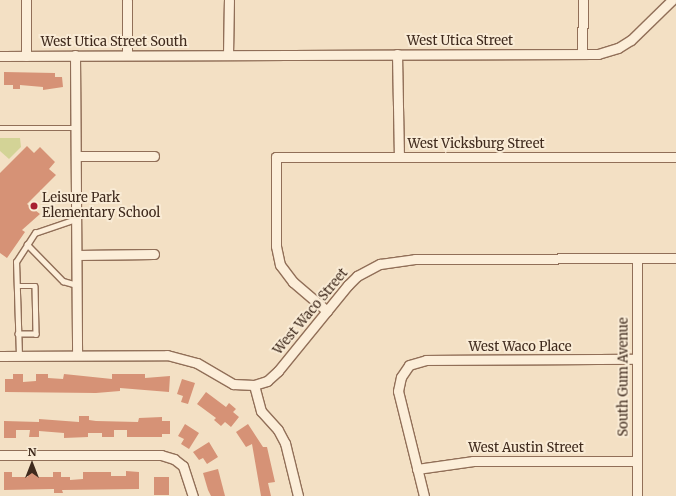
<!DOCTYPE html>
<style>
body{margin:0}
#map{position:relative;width:676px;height:496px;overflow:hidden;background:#f3e0c4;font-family:Merriweather,serif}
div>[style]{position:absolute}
.green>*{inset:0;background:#d3d396}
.building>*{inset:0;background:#d69276}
.roads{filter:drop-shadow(1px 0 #916f58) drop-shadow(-1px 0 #916f58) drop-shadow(0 1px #916f58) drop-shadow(0 -1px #916f58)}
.lane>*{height:4.5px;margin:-2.25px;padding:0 2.25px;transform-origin:2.25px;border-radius:2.25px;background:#fceed9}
.street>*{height:9px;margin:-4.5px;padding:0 4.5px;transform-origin:4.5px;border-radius:4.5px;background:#fceed9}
.dots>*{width:11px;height:11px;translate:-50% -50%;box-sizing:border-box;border:2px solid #f9ebd5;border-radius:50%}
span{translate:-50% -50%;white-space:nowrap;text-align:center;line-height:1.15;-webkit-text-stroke:4px #f9ebd5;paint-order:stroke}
.street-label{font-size:13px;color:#3f2a1d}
.poi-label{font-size:13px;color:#3f2a1d}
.left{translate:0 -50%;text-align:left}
.north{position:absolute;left:12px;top:444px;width:40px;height:40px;-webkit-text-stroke:3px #f9ebd5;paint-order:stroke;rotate:0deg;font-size:11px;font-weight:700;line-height:16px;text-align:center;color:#3f2a1d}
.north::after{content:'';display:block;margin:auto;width:14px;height:18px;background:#3f2a1d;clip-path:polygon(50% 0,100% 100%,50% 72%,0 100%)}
</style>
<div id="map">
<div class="green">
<i style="clip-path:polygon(0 138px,20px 138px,21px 147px,9px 159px,0 151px)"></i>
</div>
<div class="building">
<i style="clip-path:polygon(4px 72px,55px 73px,55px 77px,62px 77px,63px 87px,43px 90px,43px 87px,20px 85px,20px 89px,13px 89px,13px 85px,4px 85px)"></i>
<i style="clip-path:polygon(27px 146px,34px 153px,40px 147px,55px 162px,49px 169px,56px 175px,27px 204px,40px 214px,22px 230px,25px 232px,7px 258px,0 253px,0 173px)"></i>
<i style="clip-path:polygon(13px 374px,23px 374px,23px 382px,36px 381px,36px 374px,48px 374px,48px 378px,63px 379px,64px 374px,112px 379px,112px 374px,145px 374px,145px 378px,170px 376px,169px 392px,120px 388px,120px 391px,96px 393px,5px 392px,5px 379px,13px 379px)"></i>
<i style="clip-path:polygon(182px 379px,195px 383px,188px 404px,181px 402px,183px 396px,177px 394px)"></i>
<i style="clip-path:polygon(206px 392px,226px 407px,229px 403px,236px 409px,233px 412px,239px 417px,231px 427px,225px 422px,221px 426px,214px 420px,216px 418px,197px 404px)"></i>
<i style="clip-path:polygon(79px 416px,89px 416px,89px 420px,96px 421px,138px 422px,139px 418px,162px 417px,162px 421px,170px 421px,170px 434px,162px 434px,162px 437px,127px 437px,127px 430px,114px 430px,114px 437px,102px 437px,102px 433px,88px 433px,88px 437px,64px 438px,64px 433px,39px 431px,39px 437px,29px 437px,30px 430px,16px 430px,16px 438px,4px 438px,4px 421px,39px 422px,39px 419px,79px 422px)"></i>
<i style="clip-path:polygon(185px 424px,199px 433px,189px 449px,181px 444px,184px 439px,178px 436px)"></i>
<i style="clip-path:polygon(248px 424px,263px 447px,267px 447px,275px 482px,268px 483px,271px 496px,261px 496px,252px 444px,246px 447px,236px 432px)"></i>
<i style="clip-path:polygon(209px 442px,218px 457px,207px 464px,203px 458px,199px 460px,193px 452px)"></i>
<i style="clip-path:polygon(218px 469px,225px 496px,211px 496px,208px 490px,203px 473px)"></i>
<i style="clip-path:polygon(126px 471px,139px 472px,139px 489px,62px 490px,63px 493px,54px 493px,54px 489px,4px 490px,4px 472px,12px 472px,12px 477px,28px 477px,28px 472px,37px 472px,37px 477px,53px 477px,53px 472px,61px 472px,61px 477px,70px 477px,70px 480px,83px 479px,83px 472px,111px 472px,111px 476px,126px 476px)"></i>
<i style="clip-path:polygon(154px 477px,169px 477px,169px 495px,154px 495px)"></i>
</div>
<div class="roads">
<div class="lane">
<i style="left:0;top:128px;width:77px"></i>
<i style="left:27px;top:244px;width:52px;rotate:45.8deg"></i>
<i style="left:63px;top:281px;width:15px;rotate:16deg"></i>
<i style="left:17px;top:286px;width:18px"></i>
<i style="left:35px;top:286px;width:48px;rotate:88.8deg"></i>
<i style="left:36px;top:334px;width:18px;rotate:180deg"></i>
<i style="left:19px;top:356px;width:94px;rotate:-91.8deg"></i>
<i style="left:16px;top:262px;width:35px;rotate:-57deg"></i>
<i style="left:35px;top:233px;width:43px;rotate:-18.9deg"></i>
</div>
<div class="street">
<i style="left:397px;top:54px;width:103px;rotate:88.9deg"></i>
<i style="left:582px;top:54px;width:54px;rotate:-88.9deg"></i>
<i style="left:75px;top:55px;width:300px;rotate:89.6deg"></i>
<i style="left:127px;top:55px;width:55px;rotate:-90deg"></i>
<i style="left:228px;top:55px;width:55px;rotate:-89deg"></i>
<i style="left:0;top:56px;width:598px;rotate:-0.19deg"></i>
<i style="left:598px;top:54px;width:21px;rotate:-17deg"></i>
<i style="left:618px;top:48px;width:15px;rotate:-32deg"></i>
<i style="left:631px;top:40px;width:57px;rotate:-44.3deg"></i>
<i style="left:26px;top:56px;width:56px;rotate:-90deg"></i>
<i style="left:77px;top:156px;width:77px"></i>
<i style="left:77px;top:255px;width:77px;rotate:-0.7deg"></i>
<i style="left:327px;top:311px;width:45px;rotate:-139.5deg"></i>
<i style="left:293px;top:282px;width:21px;rotate:-127deg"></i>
<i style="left:280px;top:265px;width:19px;rotate:-102deg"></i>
<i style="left:276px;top:246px;width:89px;rotate:-90deg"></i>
<i style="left:276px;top:157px;width:400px"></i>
<i style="left:0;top:356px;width:167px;rotate:-0.3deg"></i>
<i style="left:167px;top:355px;width:31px;rotate:15deg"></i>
<i style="left:197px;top:363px;width:42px;rotate:30.3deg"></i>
<i style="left:233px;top:384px;width:21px;rotate:3deg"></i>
<i style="left:254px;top:385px;width:14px;rotate:-17deg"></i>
<i style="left:267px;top:381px;width:15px;rotate:-42deg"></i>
<i style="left:278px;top:371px;width:111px;rotate:-50.9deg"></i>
<i style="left:348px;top:285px;width:13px;rotate:-45deg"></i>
<i style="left:357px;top:276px;width:26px;rotate:-28deg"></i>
<i style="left:380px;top:264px;width:35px;rotate:-8deg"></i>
<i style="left:415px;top:259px;width:261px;rotate:-0.2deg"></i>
<i style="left:254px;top:385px;width:27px;rotate:75deg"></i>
<i style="left:261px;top:411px;width:25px;rotate:48deg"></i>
<i style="left:278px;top:430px;width:15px;rotate:62deg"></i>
<i style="left:285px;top:443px;width:55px;rotate:76.2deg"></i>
<i style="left:0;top:455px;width:161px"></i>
<i style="left:161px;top:455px;width:14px;rotate:17deg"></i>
<i style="left:174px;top:459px;width:11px;rotate:38deg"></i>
<i style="left:183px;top:466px;width:32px;rotate:72deg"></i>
<i style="left:417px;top:469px;width:57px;rotate:-8.1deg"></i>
<i style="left:473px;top:461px;width:164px"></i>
<i style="left:424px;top:496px;width:108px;rotate:-103.9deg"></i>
<i style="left:398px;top:391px;width:14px;rotate:-78deg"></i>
<i style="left:401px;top:377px;width:14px;rotate:-56deg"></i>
<i style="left:409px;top:365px;width:18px;rotate:-16deg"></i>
<i style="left:426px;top:360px;width:211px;rotate:-0.3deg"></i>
<i style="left:637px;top:496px;width:237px;rotate:-90deg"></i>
</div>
</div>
<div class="dots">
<i style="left:34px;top:206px;background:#a72031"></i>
</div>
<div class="street-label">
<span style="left:460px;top:41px">West Utica Street</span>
<span style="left:114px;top:42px">West Utica Street South</span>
<span style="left:476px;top:144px">West Vicksburg Street</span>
<span style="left:311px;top:312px;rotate:-50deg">West Waco Street</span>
<span style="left:520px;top:347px">West Waco Place</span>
<span style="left:624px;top:377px;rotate:-90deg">South Gum Avenue</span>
<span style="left:526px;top:448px">West Austin Street</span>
</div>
<div class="poi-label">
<span class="left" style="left:42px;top:206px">Leisure Park<br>Elementary School</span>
</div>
<div class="north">N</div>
</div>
